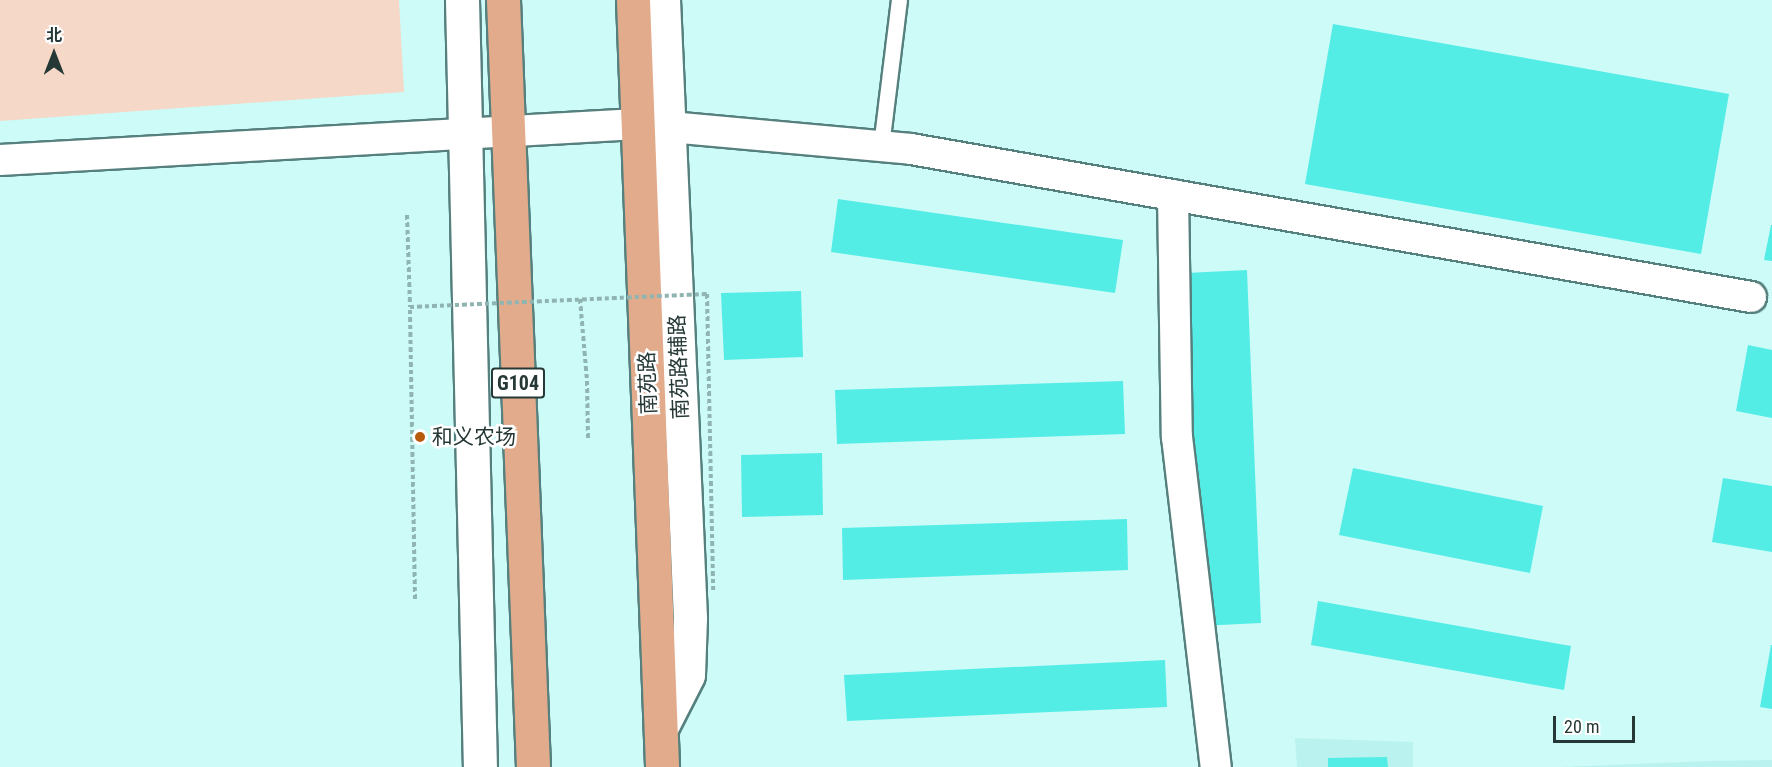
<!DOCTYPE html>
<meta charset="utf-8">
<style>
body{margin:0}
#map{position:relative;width:1772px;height:767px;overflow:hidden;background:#cdfbf8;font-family:"Roboto Condensed","Noto Sans SC",sans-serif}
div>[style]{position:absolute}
.built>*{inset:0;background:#b9f2ee}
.green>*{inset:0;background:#f5d8c7}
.building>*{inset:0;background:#54ede6}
.path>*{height:4px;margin-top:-2px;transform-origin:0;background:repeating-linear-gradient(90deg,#90b4b1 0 4.5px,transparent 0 7.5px)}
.roads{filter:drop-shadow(2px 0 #56807e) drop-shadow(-2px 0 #56807e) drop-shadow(0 2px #56807e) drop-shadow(0 -2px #56807e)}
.service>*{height:15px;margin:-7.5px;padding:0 7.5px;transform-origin:7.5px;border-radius:7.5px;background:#fff}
.minor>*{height:30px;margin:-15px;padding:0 15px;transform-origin:15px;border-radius:15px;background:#fff}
.tertiary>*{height:33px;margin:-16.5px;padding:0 16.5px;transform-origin:16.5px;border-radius:16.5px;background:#fff}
.trunk>*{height:33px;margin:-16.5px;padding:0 16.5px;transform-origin:16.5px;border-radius:16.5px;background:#e2ac8c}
.path-bridge>*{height:4px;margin-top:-2px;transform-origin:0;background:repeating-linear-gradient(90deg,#90b4b1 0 4.5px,transparent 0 7.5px)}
.dots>*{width:16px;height:16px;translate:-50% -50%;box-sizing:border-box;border:3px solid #fff;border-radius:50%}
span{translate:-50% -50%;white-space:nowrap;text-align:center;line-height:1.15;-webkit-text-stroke:5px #fff;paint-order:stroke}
.shield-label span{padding:2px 4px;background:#fff;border:2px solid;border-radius:4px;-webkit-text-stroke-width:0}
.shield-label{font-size:20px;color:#253836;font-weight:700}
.street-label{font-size:21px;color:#253836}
.poi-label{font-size:21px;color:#253836}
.left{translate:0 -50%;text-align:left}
.north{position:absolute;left:24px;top:24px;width:60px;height:60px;-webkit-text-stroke:4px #fff;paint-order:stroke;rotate:0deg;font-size:16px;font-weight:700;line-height:24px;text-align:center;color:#253836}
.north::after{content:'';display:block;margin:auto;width:21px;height:27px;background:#253836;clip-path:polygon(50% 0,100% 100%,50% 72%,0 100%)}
.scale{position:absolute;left:1553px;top:716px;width:82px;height:27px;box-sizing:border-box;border:3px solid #253836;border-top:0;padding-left:8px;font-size:18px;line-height:21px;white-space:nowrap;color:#253836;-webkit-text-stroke:4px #fff;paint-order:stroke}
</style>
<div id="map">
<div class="built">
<i style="clip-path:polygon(1295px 738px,1413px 742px,1413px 767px,1297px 767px)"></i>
<i style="clip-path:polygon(1772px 760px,1772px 767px,1561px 767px,1710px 761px)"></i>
</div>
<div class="green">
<i style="clip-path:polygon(0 0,399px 0,404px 92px,0 121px)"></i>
</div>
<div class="building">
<i style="clip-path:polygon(1333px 24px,1729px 94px,1701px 254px,1305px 184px)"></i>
<i style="clip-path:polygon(838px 199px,1123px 240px,1115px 293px,831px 252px)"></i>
<i style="clip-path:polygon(1771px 225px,1772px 225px,1772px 261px,1764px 260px)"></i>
<i style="clip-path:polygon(1247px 270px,1261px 623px,1200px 626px,1186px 273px)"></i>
<i style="clip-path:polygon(801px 291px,803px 357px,724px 360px,721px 293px)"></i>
<i style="clip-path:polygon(1748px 345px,1772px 350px,1772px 418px,1736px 411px)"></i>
<i style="clip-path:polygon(1123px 381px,1125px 434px,837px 444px,835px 390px)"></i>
<i style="clip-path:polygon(822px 453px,823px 515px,742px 517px,741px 455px)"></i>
<i style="clip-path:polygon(1353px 468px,1543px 506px,1530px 573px,1339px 535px)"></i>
<i style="clip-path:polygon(1723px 478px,1772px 486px,1772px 552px,1712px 542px)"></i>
<i style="clip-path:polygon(1127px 519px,1128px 570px,843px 580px,842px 528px)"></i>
<i style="clip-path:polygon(1318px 601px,1571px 646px,1564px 690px,1311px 645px)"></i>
<i style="clip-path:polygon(1771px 645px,1772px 645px,1772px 709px,1760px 707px)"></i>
<i style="clip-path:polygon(1165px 660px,1167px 707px,847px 721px,844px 675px)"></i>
<i style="clip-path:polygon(1387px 757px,1388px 767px,1328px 767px,1328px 758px)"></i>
</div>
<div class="path">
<i style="left:407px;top:215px;width:92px;rotate:88.1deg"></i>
<i style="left:587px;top:381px;width:58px;rotate:89deg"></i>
</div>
<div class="roads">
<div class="service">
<i style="left:881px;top:146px;width:147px;rotate:-83deg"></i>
</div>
<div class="minor">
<i style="left:0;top:160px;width:638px;rotate:-3.23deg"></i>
<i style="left:637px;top:124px;width:275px;rotate:5.2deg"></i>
<i style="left:911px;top:149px;width:853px;rotate:9.99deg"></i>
<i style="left:1173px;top:195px;width:242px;rotate:89.1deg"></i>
<i style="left:1177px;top:437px;width:332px;rotate:83.3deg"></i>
</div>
<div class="tertiary">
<i style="left:462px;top:0;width:767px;rotate:88.66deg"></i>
<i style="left:661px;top:728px;width:59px;rotate:-63deg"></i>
<i style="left:688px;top:675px;width:57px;rotate:-88deg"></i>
<i style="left:690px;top:618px;width:619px;rotate:-92.5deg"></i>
</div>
<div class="trunk">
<i style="left:503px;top:0;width:768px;rotate:87.76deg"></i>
<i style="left:633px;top:0;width:768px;rotate:87.83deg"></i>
</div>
</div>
<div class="path-bridge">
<i style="left:580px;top:299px;width:82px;rotate:85.1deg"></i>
<i style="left:415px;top:599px;width:292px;rotate:-91deg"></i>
<i style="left:410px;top:307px;width:297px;rotate:-2.5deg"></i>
<i style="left:707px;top:294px;width:296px;rotate:88.8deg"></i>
</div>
<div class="dots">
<i style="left:420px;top:437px;background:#b85a0c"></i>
</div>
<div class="shield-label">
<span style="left:518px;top:383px">G104</span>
</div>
<div class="street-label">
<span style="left:679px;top:367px;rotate:-92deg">南苑路辅路</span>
<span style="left:648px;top:383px;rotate:-92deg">南苑路</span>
</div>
<div class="poi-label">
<span class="left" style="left:432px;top:437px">和义农场</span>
</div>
<div class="north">北</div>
<div class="scale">20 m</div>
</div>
